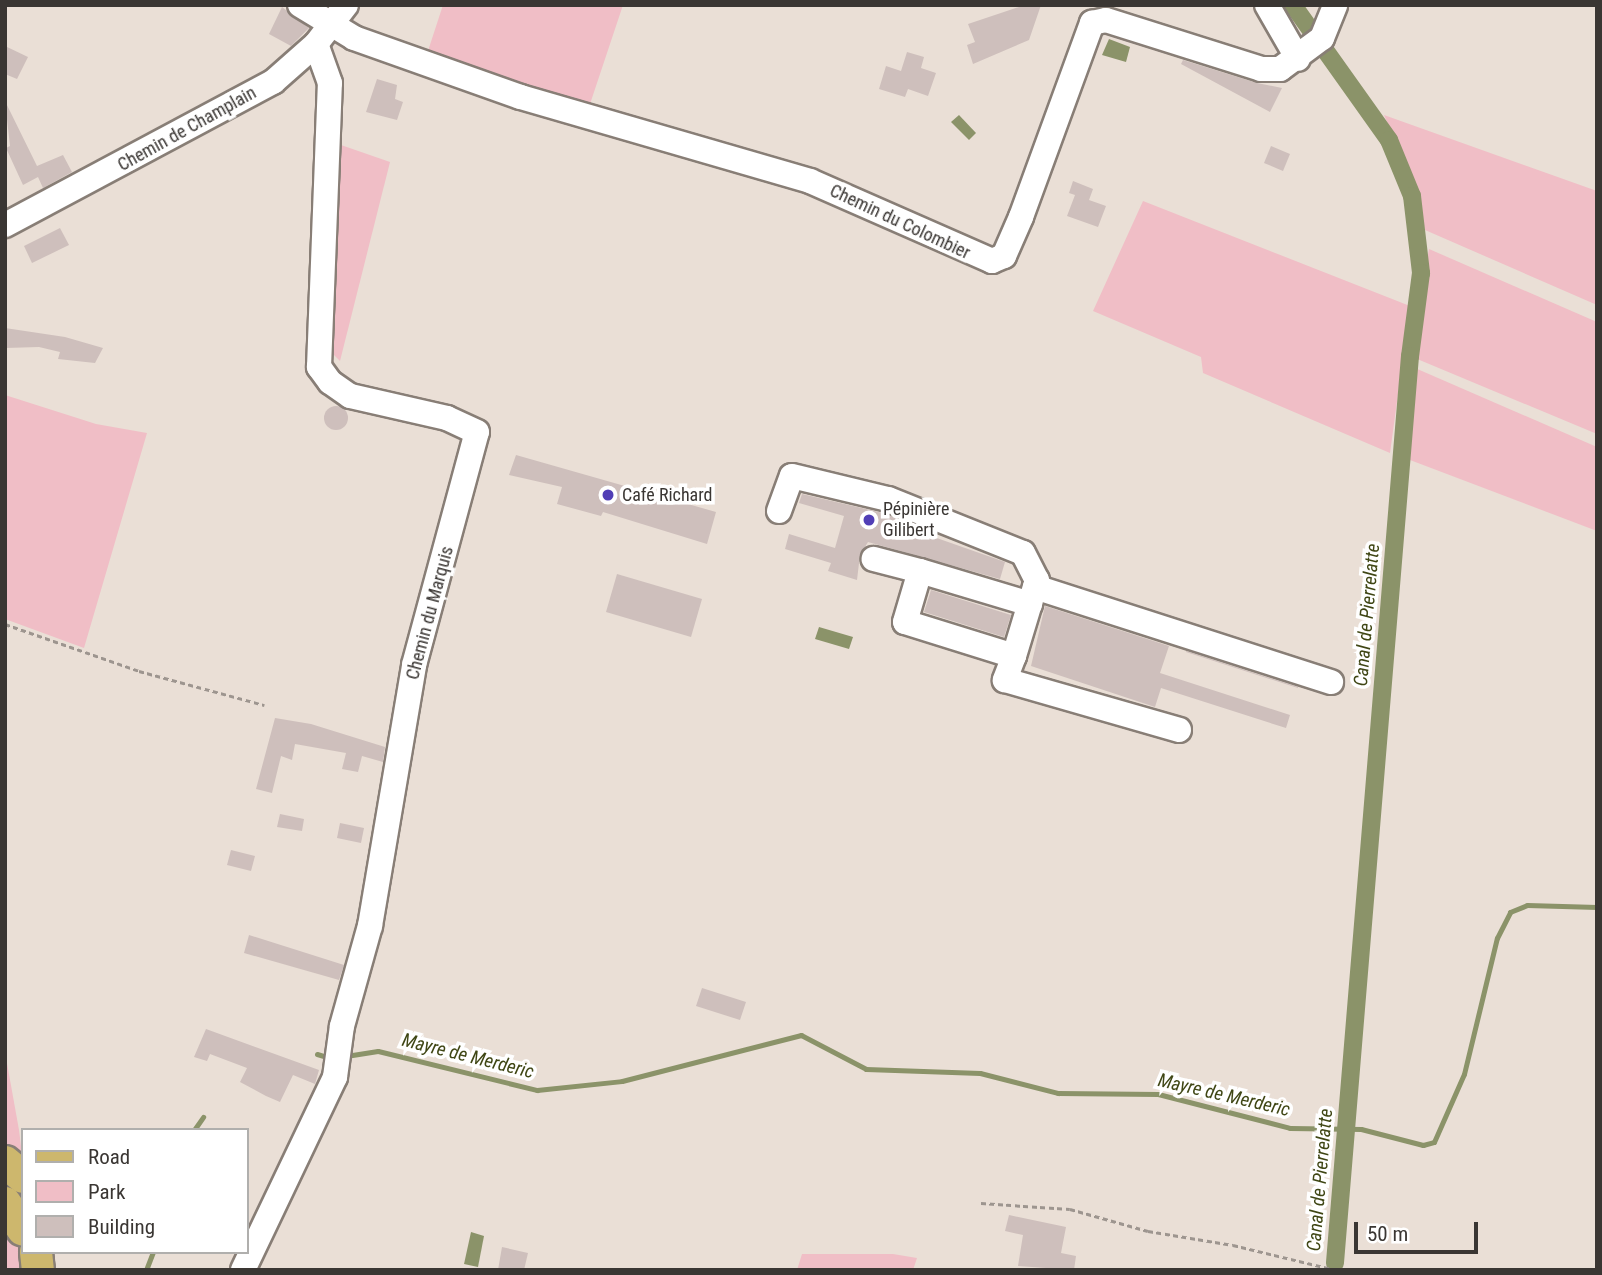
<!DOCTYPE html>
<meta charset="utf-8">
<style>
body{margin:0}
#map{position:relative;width:1602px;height:1275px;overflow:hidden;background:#eadfd6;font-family:"Roboto Condensed",sans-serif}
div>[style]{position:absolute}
.green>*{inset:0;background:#f0bec6}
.water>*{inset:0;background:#8b9369}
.stream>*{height:5px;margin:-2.5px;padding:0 2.5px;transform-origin:2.5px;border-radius:2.5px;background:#8b9369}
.canal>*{height:18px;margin:-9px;padding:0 9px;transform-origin:9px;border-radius:9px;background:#8b9369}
.building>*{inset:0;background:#cebfbc}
.round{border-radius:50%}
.path>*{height:2.5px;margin-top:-1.25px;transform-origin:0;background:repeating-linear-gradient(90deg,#9d958f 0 5px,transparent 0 8.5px)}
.roads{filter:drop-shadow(2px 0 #887e76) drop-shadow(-2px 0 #887e76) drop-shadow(0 2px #887e76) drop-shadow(0 -2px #887e76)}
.minor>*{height:24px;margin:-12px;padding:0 12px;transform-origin:12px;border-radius:12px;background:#fff}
.major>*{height:32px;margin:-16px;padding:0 16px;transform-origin:16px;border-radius:16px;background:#cdb76d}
.dots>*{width:19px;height:19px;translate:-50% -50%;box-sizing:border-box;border:4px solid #fff;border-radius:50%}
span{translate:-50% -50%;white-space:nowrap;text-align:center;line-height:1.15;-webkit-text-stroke:7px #fff;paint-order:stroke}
.street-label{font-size:18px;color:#3a3633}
.poi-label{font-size:18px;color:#3a3633}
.left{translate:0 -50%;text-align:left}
.water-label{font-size:19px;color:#3f4614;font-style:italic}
.frame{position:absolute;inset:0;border:7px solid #3a3633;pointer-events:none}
.legend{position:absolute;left:21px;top:1128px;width:228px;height:126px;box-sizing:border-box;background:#fff;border:2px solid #b0afad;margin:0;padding:9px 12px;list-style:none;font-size:21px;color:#3a3633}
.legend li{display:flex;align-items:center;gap:14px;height:35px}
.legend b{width:35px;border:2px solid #b0afad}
.scale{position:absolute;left:1354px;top:1222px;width:124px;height:32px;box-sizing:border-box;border:4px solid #3a3633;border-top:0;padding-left:9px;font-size:21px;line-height:24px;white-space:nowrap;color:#3a3633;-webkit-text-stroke:5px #fff;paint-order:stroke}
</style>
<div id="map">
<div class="green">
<i style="clip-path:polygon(443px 5px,623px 5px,588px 110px,426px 57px)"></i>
<i style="clip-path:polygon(1384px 115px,1597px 191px,1597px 305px,1425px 230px,1417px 191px)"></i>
<i style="clip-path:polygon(341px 145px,390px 162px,340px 361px,331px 352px)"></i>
<i style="clip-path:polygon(1143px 201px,1410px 306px,1390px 453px,1203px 373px,1201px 357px,1093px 311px)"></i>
<i style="clip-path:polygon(1429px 249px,1597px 322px,1597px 434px,1410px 356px)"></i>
<i style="clip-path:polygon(1415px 368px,1597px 447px,1597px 531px,1410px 460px)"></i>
<i style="clip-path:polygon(5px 395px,96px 424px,147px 433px,84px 648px,5px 619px)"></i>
<i style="clip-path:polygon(5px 1052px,19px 1130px,23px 1163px,5px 1151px)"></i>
<i style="clip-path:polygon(5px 1216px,15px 1228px,24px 1270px,5px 1270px)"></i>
<i style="clip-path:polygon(802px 1254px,893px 1254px,917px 1258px,913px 1270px,797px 1270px)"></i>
</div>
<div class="water">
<i style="clip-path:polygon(1109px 39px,1130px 47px,1126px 62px,1102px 55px)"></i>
<i style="clip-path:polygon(959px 115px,976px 133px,969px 140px,951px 122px)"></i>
<i style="clip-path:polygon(819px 627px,853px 637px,849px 649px,815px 639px)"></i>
<i style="clip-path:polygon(471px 1232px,484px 1236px,478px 1267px,464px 1264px)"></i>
</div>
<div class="stream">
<i style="left:317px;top:1054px;width:14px;rotate:17deg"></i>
<i style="left:346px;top:1056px;width:32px;rotate:-9deg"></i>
<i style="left:378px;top:1051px;width:164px;rotate:13.8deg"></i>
<i style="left:537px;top:1090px;width:85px;rotate:-6deg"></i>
<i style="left:622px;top:1081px;width:185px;rotate:-14.4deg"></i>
<i style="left:801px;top:1035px;width:73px;rotate:27.6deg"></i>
<i style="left:866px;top:1069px;width:114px;rotate:2deg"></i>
<i style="left:980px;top:1073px;width:81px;rotate:14.4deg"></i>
<i style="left:1058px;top:1093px;width:100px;rotate:0.6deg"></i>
<i style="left:1158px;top:1094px;width:136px;rotate:14.4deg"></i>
<i style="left:1290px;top:1128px;width:71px;rotate:0.8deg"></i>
<i style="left:1361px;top:1129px;width:64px;rotate:14.5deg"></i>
<i style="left:1423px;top:1145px;width:11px;rotate:-15deg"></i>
<i style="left:1434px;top:1142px;width:74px;rotate:-66.2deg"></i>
<i style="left:1464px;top:1074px;width:140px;rotate:-76.4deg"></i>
<i style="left:1497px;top:938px;width:29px;rotate:-63deg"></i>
<i style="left:1510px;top:912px;width:18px;rotate:-22deg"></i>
<i style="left:1527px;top:905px;width:70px;rotate:1.6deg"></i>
<i style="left:194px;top:1130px;width:16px;rotate:-55deg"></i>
<i style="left:146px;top:1270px;width:19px;rotate:-69deg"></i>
</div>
<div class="canal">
<i style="left:1293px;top:5px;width:166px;rotate:54.6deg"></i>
<i style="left:1389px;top:140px;width:61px;rotate:67.7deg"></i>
<i style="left:1412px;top:196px;width:78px;rotate:83.3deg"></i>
<i style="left:1421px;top:273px;width:84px;rotate:97.5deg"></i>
<i style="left:1410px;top:356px;width:910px;rotate:94.73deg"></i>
</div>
<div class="building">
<i style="clip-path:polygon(1025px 5px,1041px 5px,1029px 40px,973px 64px,967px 45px,975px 42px,968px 24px)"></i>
<i style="clip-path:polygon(282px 7px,309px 28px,291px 46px,269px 34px)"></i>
<i style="clip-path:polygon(5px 46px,28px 57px,17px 79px,5px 74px)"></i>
<i style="clip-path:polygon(907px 52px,924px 57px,921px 68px,936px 73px,928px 96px,908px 89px,905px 97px,879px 89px,886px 66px,901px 71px)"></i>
<i style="clip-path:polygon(1183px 60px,1257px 83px,1282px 88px,1270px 112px,1181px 64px)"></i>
<i style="clip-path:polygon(377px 79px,397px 85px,395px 99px,403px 102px,397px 120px,366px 112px)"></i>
<i style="clip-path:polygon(5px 101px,37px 166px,63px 155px,72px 172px,43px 188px,38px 177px,23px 185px,6px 148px,10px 146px)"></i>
<i style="clip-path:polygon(1271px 146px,1290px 154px,1283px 171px,1264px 163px)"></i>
<i style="clip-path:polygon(1073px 181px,1093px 189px,1089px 200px,1106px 206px,1098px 227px,1067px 216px,1075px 195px,1069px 193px)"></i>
<i style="clip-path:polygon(60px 228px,69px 245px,32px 263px,24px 246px)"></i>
<i style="clip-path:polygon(5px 328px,65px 337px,103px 348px,95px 363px,58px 359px,60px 352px,39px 347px,5px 348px)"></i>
<i class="round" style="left:324px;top:406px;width:24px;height:24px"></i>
<i style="clip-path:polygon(516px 455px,716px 512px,707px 544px,603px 512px,601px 516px,557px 504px,562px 487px,509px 475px)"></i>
<i style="clip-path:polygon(802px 494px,883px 513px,896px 518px,894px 523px,1005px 562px,1000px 579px,868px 542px,860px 555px,857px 580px,828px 571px,831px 563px,785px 549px,789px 534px,835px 548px,844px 516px,799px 503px)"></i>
<i style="clip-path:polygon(617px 574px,702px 599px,691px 637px,606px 612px)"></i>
<i style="clip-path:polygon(931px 590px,1011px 615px,1004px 637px,924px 612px)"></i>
<i style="clip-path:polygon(1045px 606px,1169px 646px,1160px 673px,1290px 715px,1286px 728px,1161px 688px,1155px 707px,1031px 666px)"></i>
<i style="clip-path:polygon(1186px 651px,1298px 687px,1298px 688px,1186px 652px)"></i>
<i style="clip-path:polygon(275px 718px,311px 724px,385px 747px,383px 762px,362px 756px,358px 772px,342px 769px,346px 753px,295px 744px,292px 760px,281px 756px,272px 793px,256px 789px)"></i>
<i style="clip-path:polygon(280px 814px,304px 819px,302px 831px,277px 827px)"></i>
<i style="clip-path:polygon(340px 823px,364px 828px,361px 843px,337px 838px)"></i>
<i style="clip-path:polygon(231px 850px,255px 856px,251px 871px,227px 865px)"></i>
<i style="clip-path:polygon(249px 935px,344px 965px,339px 980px,244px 953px)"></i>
<i style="clip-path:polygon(702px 988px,746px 1002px,740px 1020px,696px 1006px)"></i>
<i style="clip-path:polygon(206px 1029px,319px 1070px,315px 1084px,293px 1075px,280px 1102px,266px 1096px,240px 1082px,247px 1068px,210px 1054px,207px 1061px,194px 1057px)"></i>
<i style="clip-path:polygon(1009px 1215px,1066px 1227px,1061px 1253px,1076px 1256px,1074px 1270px,1018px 1266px,1023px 1235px,1005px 1231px)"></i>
<i style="clip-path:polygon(502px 1247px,528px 1253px,524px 1270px,498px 1270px)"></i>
</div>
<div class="path">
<i style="left:5px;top:624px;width:142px;rotate:19.3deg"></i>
<i style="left:139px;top:671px;width:130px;rotate:15.2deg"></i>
<i style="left:981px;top:1203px;width:89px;rotate:3.9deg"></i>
<i style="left:1070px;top:1209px;width:81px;rotate:15.8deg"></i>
<i style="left:1148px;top:1231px;width:86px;rotate:9.4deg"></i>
<i style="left:1233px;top:1245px;width:106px;rotate:13.6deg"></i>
</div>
<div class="roads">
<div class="minor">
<i style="left:300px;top:5px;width:63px;rotate:31.4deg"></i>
<i style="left:354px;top:38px;width:177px;rotate:19.5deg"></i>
<i style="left:521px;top:97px;width:301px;rotate:16.2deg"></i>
<i style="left:810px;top:181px;width:199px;rotate:23.7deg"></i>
<i style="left:992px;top:261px;width:13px;rotate:-23deg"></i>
<i style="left:1004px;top:256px;width:43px;rotate:-66.4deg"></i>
<i style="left:1021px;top:217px;width:207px;rotate:-69.9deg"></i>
<i style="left:1092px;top:23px;width:14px;rotate:-12deg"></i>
<i style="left:1106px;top:20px;width:163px;rotate:17.5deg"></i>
<i style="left:1261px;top:69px;width:19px"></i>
<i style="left:1280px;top:69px;width:52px;rotate:-36.4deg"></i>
<i style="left:1322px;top:38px;width:35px;rotate:-68deg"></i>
<i style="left:1267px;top:5px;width:62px;rotate:60.1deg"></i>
<i style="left:5px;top:225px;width:304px;rotate:-28.1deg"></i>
<i style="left:273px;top:82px;width:57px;rotate:-41.5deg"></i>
<i style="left:316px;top:44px;width:49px;rotate:-52.4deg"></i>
<i style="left:779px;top:511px;width:37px;rotate:-70deg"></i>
<i style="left:792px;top:476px;width:99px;rotate:13.5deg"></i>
<i style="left:888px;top:499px;width:145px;rotate:21.8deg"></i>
<i style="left:1023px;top:553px;width:30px;rotate:63deg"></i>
<i style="left:1037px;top:580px;width:79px;rotate:106.8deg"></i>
<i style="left:1014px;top:656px;width:114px;rotate:-162.7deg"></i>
<i style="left:905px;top:622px;width:53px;rotate:-73.6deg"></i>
<i style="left:920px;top:571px;width:48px;rotate:-165.4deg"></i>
<i style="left:920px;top:571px;width:115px;rotate:16.7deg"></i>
<i style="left:1035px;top:587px;width:311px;rotate:17.8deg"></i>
<i style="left:1014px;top:656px;width:26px;rotate:111deg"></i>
<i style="left:1005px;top:680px;width:181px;rotate:16deg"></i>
<i style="left:243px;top:1270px;width:214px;rotate:-64.5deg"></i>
<i style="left:335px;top:1077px;width:51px;rotate:-82.2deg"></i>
<i style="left:342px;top:1026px;width:104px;rotate:-74.4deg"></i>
<i style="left:370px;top:926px;width:265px;rotate:-80.4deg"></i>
<i style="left:414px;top:665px;width:241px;rotate:-74.9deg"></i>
<i style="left:477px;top:432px;width:33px;rotate:-155deg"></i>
<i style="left:447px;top:418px;width:99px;rotate:-167.2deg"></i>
<i style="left:350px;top:396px;width:24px;rotate:-145deg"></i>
<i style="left:330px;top:382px;width:19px;rotate:-126deg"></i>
<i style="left:319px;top:367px;width:284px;rotate:-87.8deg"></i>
<i style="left:330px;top:83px;width:41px;rotate:-109.7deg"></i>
</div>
<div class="major">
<i style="left:5px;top:1162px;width:23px;rotate:40deg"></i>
<i style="left:5px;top:1203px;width:32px;rotate:56deg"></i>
<i style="left:36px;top:1252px;width:18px;rotate:84deg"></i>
</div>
</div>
<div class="dots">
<i style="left:608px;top:495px;background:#513eb6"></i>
<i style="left:869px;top:520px;background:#513eb6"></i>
</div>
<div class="street-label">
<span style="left:187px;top:129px;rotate:-29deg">Chemin de Champlain</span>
<span style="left:900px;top:222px;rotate:25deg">Chemin du Colombier</span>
<span style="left:430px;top:613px;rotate:-75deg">Chemin du Marquis</span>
</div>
<div class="poi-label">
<span class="left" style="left:622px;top:495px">Café Richard</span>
<span class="left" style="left:883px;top:520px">Pépinière<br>Gilibert</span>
</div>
<div class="water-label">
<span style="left:1367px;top:615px;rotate:-85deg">Canal de Pierrelatte</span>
<span style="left:468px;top:1056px;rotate:14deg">Mayre de Merderic</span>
<span style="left:1224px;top:1095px;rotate:13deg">Mayre de Merderic</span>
<span style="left:1320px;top:1180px;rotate:-85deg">Canal de Pierrelatte</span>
</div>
<div class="frame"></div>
<ul class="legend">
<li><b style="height:9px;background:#cdb76d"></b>Road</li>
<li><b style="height:19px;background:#f0bec6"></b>Park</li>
<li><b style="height:19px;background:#cebfbc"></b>Building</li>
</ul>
<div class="scale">50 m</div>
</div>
